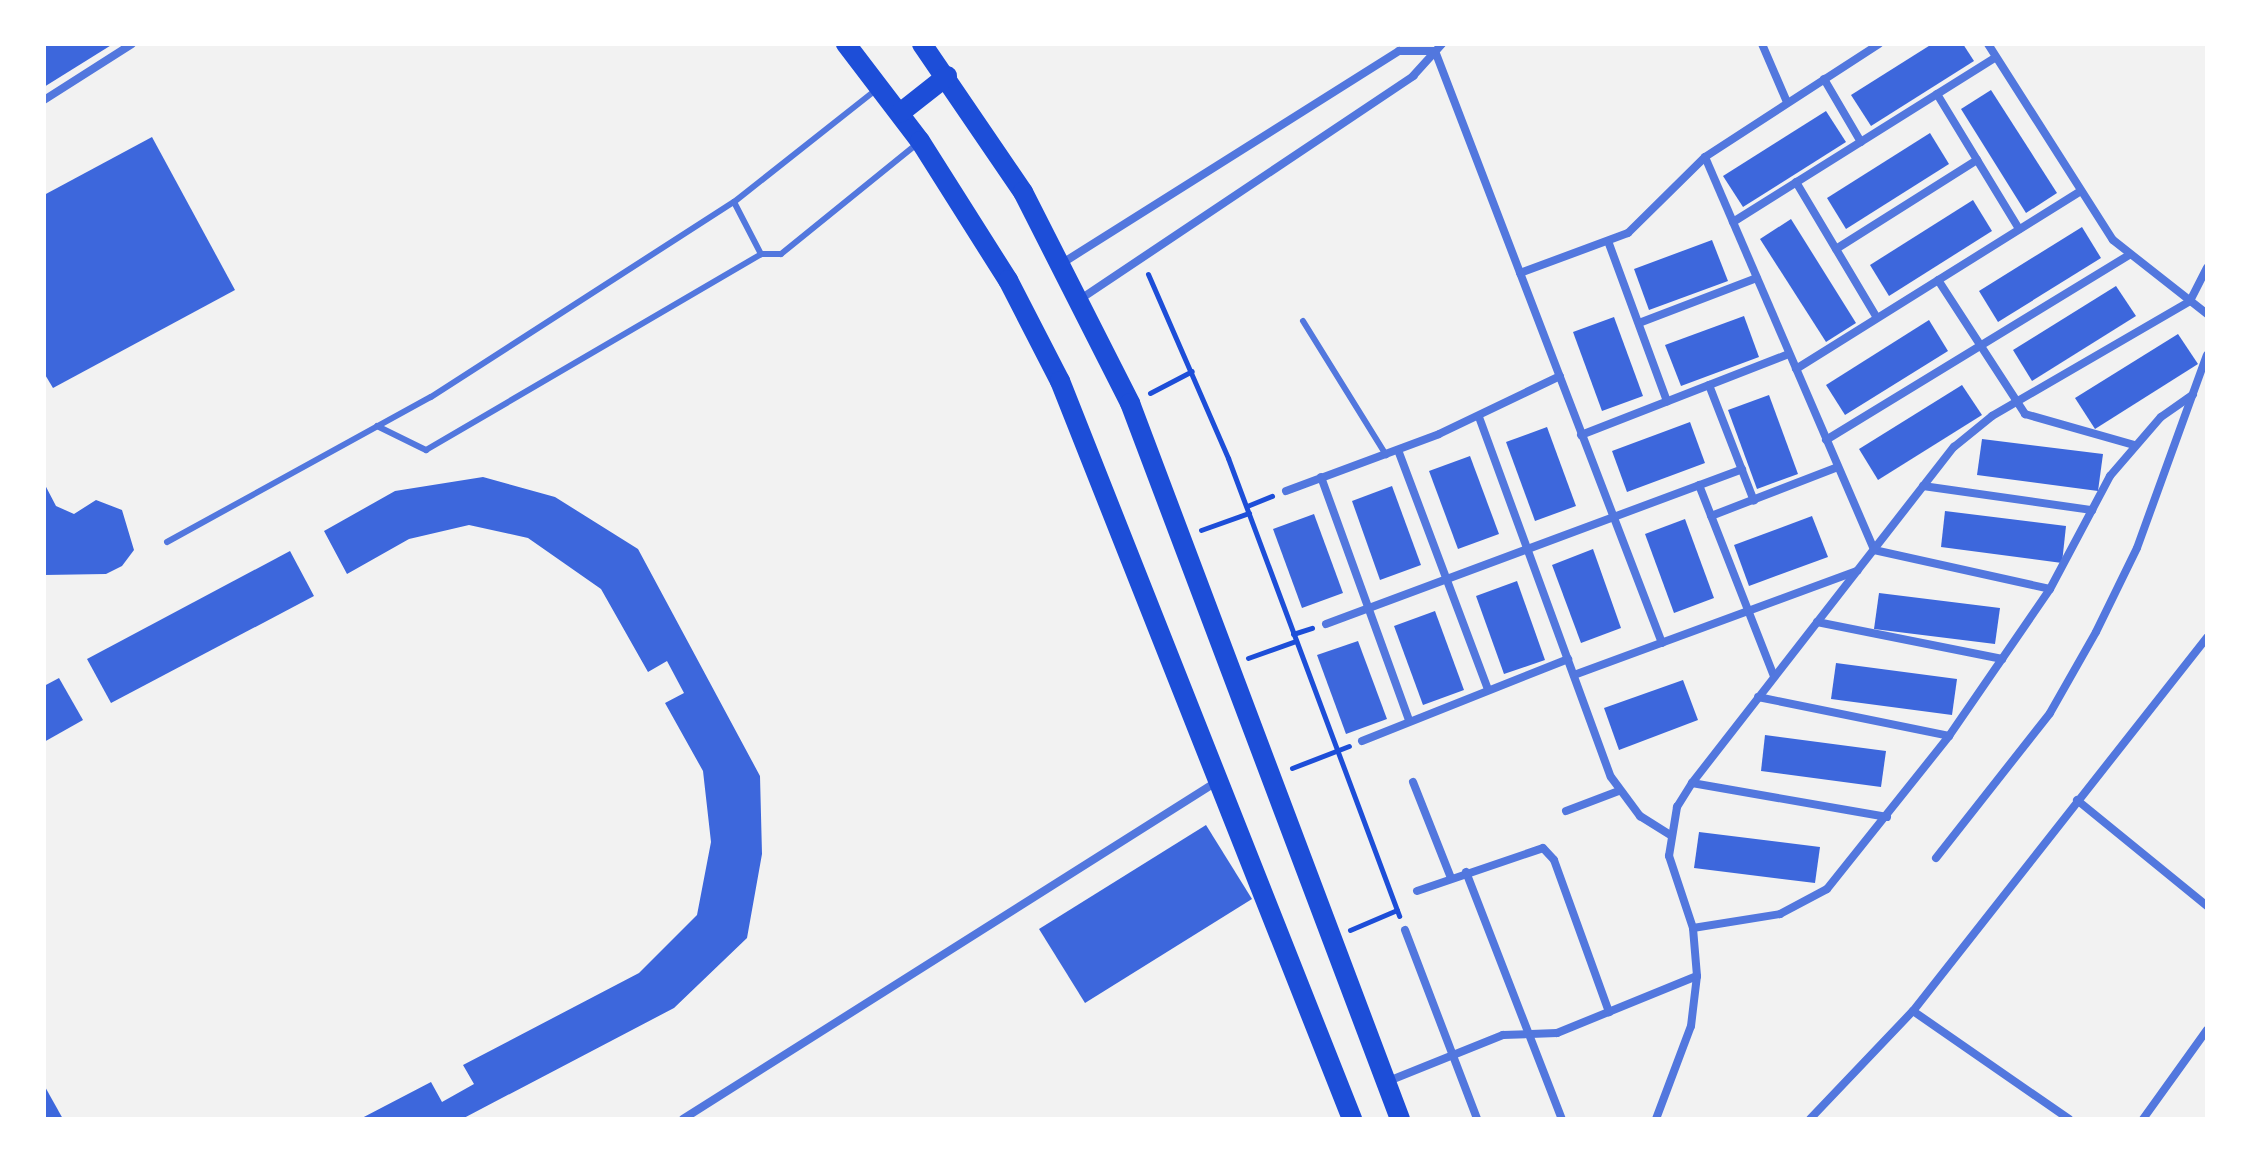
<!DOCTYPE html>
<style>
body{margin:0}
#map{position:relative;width:2251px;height:1163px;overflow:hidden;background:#f2f2f2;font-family:Roboto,sans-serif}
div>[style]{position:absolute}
.building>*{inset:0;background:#3d67dc}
.path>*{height:5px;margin:-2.5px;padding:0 2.5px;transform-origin:2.5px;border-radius:2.5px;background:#1d4ed8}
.service>*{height:6px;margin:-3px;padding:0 3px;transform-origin:3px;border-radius:3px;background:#5277de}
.minor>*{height:8px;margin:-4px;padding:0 4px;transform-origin:4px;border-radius:4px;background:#5277de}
.primary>*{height:20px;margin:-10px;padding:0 10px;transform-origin:10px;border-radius:10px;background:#1d4ed8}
span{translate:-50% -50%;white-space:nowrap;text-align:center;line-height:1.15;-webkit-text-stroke:7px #fff;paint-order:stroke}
.frame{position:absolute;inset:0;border:46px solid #fff;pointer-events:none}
</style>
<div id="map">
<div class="building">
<i style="clip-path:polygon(44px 44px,113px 44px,44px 87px)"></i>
<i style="clip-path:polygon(1932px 44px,1963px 44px,1974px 61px,1871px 126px,1851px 95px)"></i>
<i style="clip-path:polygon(1991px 90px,2057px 193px,2026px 213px,1961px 109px)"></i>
<i style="clip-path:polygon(1826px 111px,1846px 142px,1743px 207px,1723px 176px)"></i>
<i style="clip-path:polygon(1930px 133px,1949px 164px,1846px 229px,1827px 198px)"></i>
<i style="clip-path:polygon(152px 137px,235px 290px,53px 388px,44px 373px,44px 195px)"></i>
<i style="clip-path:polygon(1973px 200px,1992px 231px,1889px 296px,1870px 265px)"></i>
<i style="clip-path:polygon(1791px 219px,1856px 323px,1826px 342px,1760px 239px)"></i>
<i style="clip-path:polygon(2082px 227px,2101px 258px,1998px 322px,1979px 291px)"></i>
<i style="clip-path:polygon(1712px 240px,1728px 281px,1649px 310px,1634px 269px)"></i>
<i style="clip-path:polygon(2116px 286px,2136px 316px,2032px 381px,2013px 350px)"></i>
<i style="clip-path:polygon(1744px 316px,1759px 357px,1681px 386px,1665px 345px)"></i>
<i style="clip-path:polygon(1614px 317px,1643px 396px,1602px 411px,1573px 332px)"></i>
<i style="clip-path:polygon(1929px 320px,1948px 351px,1845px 415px,1826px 385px)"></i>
<i style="clip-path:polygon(2178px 334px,2198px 364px,2095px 429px,2075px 398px)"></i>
<i style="clip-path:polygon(1962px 385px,1982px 415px,1878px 480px,1859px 449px)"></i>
<i style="clip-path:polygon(1769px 395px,1798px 474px,1757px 489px,1728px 410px)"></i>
<i style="clip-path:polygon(1690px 422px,1705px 463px,1627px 492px,1612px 451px)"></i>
<i style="clip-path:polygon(1547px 427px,1576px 506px,1535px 521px,1506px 442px)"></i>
<i style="clip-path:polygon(1982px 439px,2103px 454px,2098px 491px,1977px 475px)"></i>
<i style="clip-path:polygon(1470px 456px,1499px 534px,1458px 549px,1429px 471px)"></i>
<i style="clip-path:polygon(483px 477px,555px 497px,638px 549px,760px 776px,762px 854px,747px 938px,674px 1008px,462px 1119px,360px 1119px,431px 1082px,442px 1102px,474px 1084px,463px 1065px,639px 973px,697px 915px,711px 842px,703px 771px,665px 703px,684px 693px,667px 661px,648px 672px,601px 589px,528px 538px,469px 525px,409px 539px,347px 574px,324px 531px,395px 491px)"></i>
<i style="clip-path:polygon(44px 483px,56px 506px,74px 514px,96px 500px,122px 510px,134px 550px,122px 566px,106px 574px,44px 575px)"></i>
<i style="clip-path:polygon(1392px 486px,1421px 565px,1380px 580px,1352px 501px)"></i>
<i style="clip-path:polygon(1945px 511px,2066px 526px,2062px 563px,1941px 547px)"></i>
<i style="clip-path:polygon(1314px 514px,1343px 593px,1302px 608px,1273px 529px)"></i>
<i style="clip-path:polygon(1812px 516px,1828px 557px,1749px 586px,1734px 545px)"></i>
<i style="clip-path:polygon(1685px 519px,1714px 598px,1674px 613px,1645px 534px)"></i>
<i style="clip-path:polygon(1593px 549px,1621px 628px,1581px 643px,1552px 565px)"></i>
<i style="clip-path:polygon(290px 551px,314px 596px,111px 703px,87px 659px)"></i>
<i style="clip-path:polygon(1517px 581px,1545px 660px,1504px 674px,1476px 596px)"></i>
<i style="clip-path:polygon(1879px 593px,2000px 608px,1995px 644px,1874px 629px)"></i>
<i style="clip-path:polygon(1435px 611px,1464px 690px,1423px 705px,1394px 626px)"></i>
<i style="clip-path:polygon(1358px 641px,1387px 719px,1346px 734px,1317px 655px)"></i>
<i style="clip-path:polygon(1836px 663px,1957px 679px,1952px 715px,1831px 699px)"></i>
<i style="clip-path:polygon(59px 678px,83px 720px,44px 742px,44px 686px)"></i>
<i style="clip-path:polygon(1683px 680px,1698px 720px,1619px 750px,1604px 708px)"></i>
<i style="clip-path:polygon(1765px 735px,1886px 751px,1881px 787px,1761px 771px)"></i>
<i style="clip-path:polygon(1206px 825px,1252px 899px,1085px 1003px,1039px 929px)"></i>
<i style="clip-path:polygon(1699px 832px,1820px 847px,1815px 883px,1694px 868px)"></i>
<i style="clip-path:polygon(44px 1085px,63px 1119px,44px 1119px)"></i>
</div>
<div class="path">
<i style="left:1148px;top:274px;width:201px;rotate:66.5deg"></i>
<i style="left:1228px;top:458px;width:489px;rotate:69.5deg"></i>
<i style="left:1150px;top:393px;width:47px;rotate:-27.6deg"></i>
<i style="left:1247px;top:506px;width:27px;rotate:-22deg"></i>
<i style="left:1201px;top:530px;width:51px;rotate:-19.5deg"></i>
<i style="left:1293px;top:634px;width:20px;rotate:-18deg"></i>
<i style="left:1248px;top:658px;width:51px;rotate:-19.5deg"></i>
<i style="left:1292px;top:768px;width:61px;rotate:-21.1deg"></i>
<i style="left:1350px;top:930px;width:51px;rotate:-23.1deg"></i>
</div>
<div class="service">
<i style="left:877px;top:89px;width:182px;rotate:141.7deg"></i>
<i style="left:734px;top:202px;width:59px;rotate:62.6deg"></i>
<i style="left:761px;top:254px;width:20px"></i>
<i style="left:781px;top:254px;width:175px;rotate:-39deg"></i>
<i style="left:1303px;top:321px;width:158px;rotate:58.2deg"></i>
<i style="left:377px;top:426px;width:55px;rotate:26.1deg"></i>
<i style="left:426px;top:450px;width:388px;rotate:-30.3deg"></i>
<i style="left:167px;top:542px;width:301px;rotate:-28.8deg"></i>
<i style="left:431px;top:397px;width:360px;rotate:-32.8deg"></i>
</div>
<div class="minor">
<i style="left:1762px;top:44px;width:63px;rotate:66.7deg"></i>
<i style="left:1988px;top:44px;width:232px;rotate:57.5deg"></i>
<i style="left:2113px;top:240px;width:120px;rotate:38.2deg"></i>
<i style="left:1435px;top:51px;width:634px;rotate:69.02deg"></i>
<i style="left:1824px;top:79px;width:73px;rotate:59.6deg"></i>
<i style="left:1937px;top:94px;width:158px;rotate:58.7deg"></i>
<i style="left:44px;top:100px;width:104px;rotate:-32.5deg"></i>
<i style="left:1705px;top:157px;width:428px;rotate:66.7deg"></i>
<i style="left:1874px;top:550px;width:180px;rotate:12.5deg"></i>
<i style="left:1796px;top:182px;width:158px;rotate:59.2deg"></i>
<i style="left:1733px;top:222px;width:310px;rotate:-32.1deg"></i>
<i style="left:1608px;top:241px;width:171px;rotate:69.8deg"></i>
<i style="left:1836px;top:249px;width:167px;rotate:-32.3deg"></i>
<i style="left:1064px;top:262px;width:396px;rotate:-32.2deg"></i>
<i style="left:1399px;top:51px;width:36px"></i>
<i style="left:1520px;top:273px;width:115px;rotate:-20.3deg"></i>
<i style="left:1628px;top:233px;width:108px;rotate:-44.6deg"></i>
<i style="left:1705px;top:157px;width:207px;rotate:-33deg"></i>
<i style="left:1938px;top:280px;width:160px;rotate:57deg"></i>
<i style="left:2025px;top:414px;width:113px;rotate:15.9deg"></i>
<i style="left:1082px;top:298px;width:399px;rotate:-33.8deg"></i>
<i style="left:1413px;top:76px;width:43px;rotate:-47.8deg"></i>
<i style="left:1639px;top:323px;width:126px;rotate:-20.9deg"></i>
<i style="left:1796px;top:369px;width:334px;rotate:-32deg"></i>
<i style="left:1709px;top:385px;width:124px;rotate:68.8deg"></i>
<i style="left:1479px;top:417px;width:383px;rotate:69.9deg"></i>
<i style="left:1611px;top:777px;width:49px;rotate:53.4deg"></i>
<i style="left:1640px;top:816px;width:36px;rotate:32deg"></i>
<i style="left:1581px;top:435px;width:223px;rotate:-21.3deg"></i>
<i style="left:1826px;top:440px;width:354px;rotate:-31.4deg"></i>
<i style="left:1398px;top:450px;width:256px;rotate:69.4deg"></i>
<i style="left:1321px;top:477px;width:258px;rotate:70.1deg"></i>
<i style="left:1699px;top:485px;width:205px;rotate:68.6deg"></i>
<i style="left:1923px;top:486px;width:171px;rotate:8.1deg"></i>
<i style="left:1286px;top:491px;width:163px;rotate:-20.4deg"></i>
<i style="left:1439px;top:434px;width:134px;rotate:-25.6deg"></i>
<i style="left:1711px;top:516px;width:136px;rotate:-21.1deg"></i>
<i style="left:1817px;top:622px;width:189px;rotate:11.3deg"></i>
<i style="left:1326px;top:624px;width:444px;rotate:-20.4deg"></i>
<i style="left:1574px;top:675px;width:302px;rotate:-20.2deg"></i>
<i style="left:1758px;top:697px;width:195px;rotate:11.5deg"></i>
<i style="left:1362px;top:741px;width:222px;rotate:-21.7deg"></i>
<i style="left:1413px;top:782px;width:103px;rotate:68.4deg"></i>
<i style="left:1692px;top:783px;width:198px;rotate:9.9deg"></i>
<i style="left:2077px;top:800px;width:168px;rotate:39.2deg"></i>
<i style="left:1566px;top:811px;width:57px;rotate:-20.7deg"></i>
<i style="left:1936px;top:858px;width:184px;rotate:-51.8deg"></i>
<i style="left:2050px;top:713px;width:93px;rotate:-60.4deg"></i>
<i style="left:2096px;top:632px;width:93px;rotate:-64deg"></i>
<i style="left:2137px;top:548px;width:205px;rotate:-70.1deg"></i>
<i style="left:1466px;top:872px;width:265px;rotate:68.8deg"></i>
<i style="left:1417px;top:891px;width:133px;rotate:-18.8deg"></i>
<i style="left:1543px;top:848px;width:16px;rotate:47deg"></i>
<i style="left:1554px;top:860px;width:162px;rotate:70.1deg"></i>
<i style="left:1693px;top:928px;width:88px;rotate:-9.1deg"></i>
<i style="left:1780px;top:914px;width:53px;rotate:-28deg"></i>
<i style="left:1827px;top:889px;width:196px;rotate:-51.4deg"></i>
<i style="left:1949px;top:736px;width:178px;rotate:-55.5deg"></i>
<i style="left:2050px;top:589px;width:128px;rotate:-62deg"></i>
<i style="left:2110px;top:476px;width:78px;rotate:-49.2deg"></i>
<i style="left:2161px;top:417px;width:39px;rotate:-35deg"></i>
<i style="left:1405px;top:930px;width:202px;rotate:69.1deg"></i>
<i style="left:1913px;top:1011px;width:190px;rotate:34.7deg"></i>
<i style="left:1386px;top:1082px;width:126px;rotate:-21.9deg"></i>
<i style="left:1503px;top:1035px;width:54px;rotate:-2.1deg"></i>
<i style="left:1557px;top:1033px;width:151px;rotate:-22.2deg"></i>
<i style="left:683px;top:1119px;width:631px;rotate:-32.3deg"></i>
<i style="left:1656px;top:1119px;width:99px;rotate:-69.4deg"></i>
<i style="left:1691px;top:1026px;width:50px;rotate:-83.2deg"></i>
<i style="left:1697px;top:976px;width:48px;rotate:-94.8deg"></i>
<i style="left:1693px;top:928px;width:76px;rotate:-108.4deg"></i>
<i style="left:1669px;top:856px;width:50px;rotate:-80.7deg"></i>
<i style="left:1677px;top:807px;width:28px;rotate:-58deg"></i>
<i style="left:1692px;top:783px;width:426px;rotate:-52.1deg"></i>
<i style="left:1954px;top:447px;width:49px;rotate:-39.2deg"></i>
<i style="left:1992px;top:416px;width:229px;rotate:-30.1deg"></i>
<i style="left:2190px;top:301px;width:37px;rotate:-63deg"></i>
<i style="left:1810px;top:1119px;width:149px;rotate:-46.4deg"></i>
<i style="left:1913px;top:1011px;width:476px;rotate:-51.8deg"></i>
<i style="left:2143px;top:1119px;width:110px;rotate:-54.3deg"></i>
</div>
<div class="primary">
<i style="left:846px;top:44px;width:122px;rotate:52.7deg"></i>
<i style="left:920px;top:141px;width:165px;rotate:57.7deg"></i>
<i style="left:1008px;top:280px;width:114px;rotate:62.8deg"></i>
<i style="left:1060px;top:381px;width:794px;rotate:68.41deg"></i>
<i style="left:922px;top:44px;width:179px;rotate:55.7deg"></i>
<i style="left:1023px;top:192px;width:237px;rotate:63.1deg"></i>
<i style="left:1130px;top:403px;width:765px;rotate:69.34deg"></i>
<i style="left:900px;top:113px;width:60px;rotate:-38.2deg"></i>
</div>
<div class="frame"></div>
</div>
